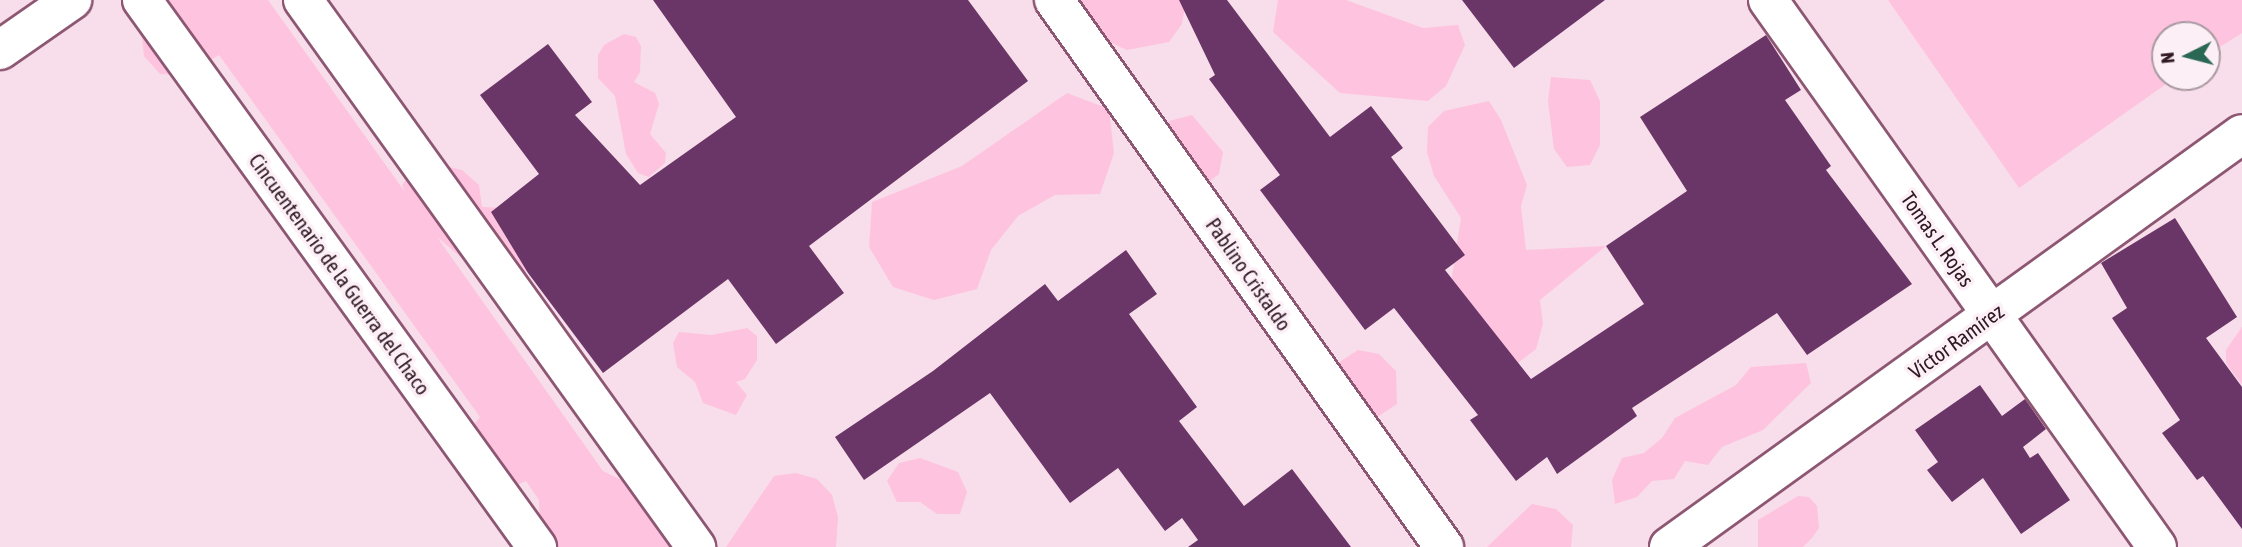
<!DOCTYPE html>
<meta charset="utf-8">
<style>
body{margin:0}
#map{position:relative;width:2242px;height:547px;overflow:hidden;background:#f8deea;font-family:"Asap Condensed",sans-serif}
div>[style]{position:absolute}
.green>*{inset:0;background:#fec3df}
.building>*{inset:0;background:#6a3668}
.roads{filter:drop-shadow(2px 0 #8d5773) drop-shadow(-2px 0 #8d5773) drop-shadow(0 2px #8d5773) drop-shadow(0 -2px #8d5773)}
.minor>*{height:38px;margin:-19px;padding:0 19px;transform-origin:19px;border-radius:19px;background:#fff}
span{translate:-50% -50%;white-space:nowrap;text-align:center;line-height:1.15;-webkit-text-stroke:7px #fceff5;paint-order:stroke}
.street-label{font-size:21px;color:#2f1824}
.north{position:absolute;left:2151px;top:21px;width:70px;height:70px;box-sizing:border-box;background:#fceff5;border:2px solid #aa99a1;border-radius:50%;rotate:264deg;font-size:19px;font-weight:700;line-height:28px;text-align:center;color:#2f1824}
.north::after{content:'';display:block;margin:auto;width:24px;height:32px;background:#2b6854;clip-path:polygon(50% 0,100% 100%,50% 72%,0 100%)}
</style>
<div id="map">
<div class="green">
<i style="clip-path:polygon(138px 0,268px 0,405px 192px,402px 185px,417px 165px,440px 165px,462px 170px,479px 185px,482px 207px,505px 208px,538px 262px,520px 277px,476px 270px,437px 237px,603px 471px,656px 497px,676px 547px,540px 547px,539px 500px,526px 481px,512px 487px,463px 438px,480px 417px,219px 55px,184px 75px,160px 74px,144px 56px)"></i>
<i style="clip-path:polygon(1079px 0,1186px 0,1182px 24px,1169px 42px,1127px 50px,1105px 40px,1087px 23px)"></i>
<i style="clip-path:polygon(1278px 0,1346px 0,1423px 28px,1458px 25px,1465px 45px,1446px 86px,1428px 101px,1340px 93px,1273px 32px)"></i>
<i style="clip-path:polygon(1888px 0,2242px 0,2242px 33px,2207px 55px,2207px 35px,2165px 35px,2165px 77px,2176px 77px,2019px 188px)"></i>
<i style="clip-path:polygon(624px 34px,636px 37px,641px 46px,640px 72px,634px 82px,655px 93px,659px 104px,650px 134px,666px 153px,665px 163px,649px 177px,638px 173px,626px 154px,615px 96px,598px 78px,598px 55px,604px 45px)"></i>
<i style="clip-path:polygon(1551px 77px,1590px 80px,1600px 101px,1600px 145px,1590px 165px,1567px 167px,1554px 149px,1548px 101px)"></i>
<i style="clip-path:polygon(1067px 93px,1109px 109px,1114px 153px,1100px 194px,1055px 195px,1018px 216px,991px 250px,977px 289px,934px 300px,893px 287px,869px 247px,872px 202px,962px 166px)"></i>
<i style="clip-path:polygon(1489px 101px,1501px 120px,1527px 185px,1521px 206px,1526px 250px,1606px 246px,1540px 300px,1543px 324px,1536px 349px,1518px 363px,1450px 289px,1461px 218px,1434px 176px,1427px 152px,1428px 127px,1444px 111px)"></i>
<i style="clip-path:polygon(1192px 115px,1223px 152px,1219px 174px,1200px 189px,1157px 142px,1169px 121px)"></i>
<i style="clip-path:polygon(2242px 327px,2242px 385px,2226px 363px,2226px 350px)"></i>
<i style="clip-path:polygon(747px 328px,757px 336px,757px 360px,745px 379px,736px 382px,747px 395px,736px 415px,703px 403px,695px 382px,677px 367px,673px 343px,679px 332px,712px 335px)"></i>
<i style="clip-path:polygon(1358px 350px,1379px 354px,1396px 371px,1397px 404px,1379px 416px,1356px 415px,1330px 385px,1338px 363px)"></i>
<i style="clip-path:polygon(1806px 363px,1811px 383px,1763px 430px,1722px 447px,1708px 465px,1685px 461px,1674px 479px,1652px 481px,1637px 497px,1615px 504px,1612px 480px,1622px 458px,1644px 453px,1662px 438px,1675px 418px,1736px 385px,1751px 367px)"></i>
<i style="clip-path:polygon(920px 458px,958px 472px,967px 492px,960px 514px,937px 514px,920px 502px,897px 502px,887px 481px,899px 463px)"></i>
<i style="clip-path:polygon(796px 473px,817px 479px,832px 495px,838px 517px,836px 547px,726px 547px,774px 476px)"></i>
<i style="clip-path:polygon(1798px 496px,1809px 497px,1817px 506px,1819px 528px,1812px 538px,1803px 547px,1758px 547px,1758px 520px)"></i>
<i style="clip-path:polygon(1532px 504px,1556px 509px,1573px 525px,1571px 547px,1487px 547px)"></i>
</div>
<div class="building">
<i style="clip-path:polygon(653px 0,968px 0,1028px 81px,809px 246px,844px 293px,776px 344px,728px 279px,603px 373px,528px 273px,491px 212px,539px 174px,480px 95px,548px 44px,592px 102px,575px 115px,640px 185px,736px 117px)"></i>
<i style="clip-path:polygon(1179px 0,1227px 0,1330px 137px,1371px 106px,1403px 148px,1391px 157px,1465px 255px,1445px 270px,1531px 379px,1644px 304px,1606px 246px,1687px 191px,1640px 117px,1766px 35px,1801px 90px,1785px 100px,1831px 166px,1826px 170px,1912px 284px,1807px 355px,1777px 313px,1632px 408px,1637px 416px,1557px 474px,1547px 457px,1516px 481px,1470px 420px,1478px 415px,1394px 308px,1365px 330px,1260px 190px,1280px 175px,1209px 79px,1215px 75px)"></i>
<i style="clip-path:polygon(1462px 0,1605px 0,1514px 68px)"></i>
<i style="clip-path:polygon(2175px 218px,2237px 317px,2206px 338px,2242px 387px,2242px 529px,2203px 476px,2197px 480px,2162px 433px,2180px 420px,2112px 318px,2127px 308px,2101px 263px)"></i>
<i style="clip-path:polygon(1126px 250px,1157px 294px,1129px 314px,1197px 407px,1179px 421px,1244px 506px,1292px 469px,1351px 547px,1188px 547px,1198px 540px,1182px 518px,1165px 531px,1118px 468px,1070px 503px,990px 393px,864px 480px,835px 437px,933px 371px,1045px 284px,1058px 301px)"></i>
<i style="clip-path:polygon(1980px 385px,2002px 416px,2025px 399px,2046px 429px,2023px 447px,2030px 458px,2038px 453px,2070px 500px,2021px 534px,1983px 478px,1952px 502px,1927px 470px,1938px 462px,1915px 430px)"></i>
</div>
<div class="roads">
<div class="minor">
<i style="left:142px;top:0;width:675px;rotate:54.17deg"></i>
<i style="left:303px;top:0;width:674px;rotate:54.3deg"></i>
<i style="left:1054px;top:0;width:672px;rotate:54.51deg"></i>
<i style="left:1768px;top:0;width:671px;rotate:54.58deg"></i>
<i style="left:0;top:50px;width:88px;rotate:-34.8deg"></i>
<i style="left:1669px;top:547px;width:706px;rotate:-35.78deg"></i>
</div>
</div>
<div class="street-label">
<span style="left:1938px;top:239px;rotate:55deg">Tomas L. Rojas</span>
<span style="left:340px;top:274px;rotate:54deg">Cincuentenario de la Guerra del Chaco</span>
<span style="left:1249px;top:274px;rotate:55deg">Pablino Cristaldo</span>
<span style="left:1956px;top:341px;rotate:-36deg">Víctor Ramírez</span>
</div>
<div class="north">N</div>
</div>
